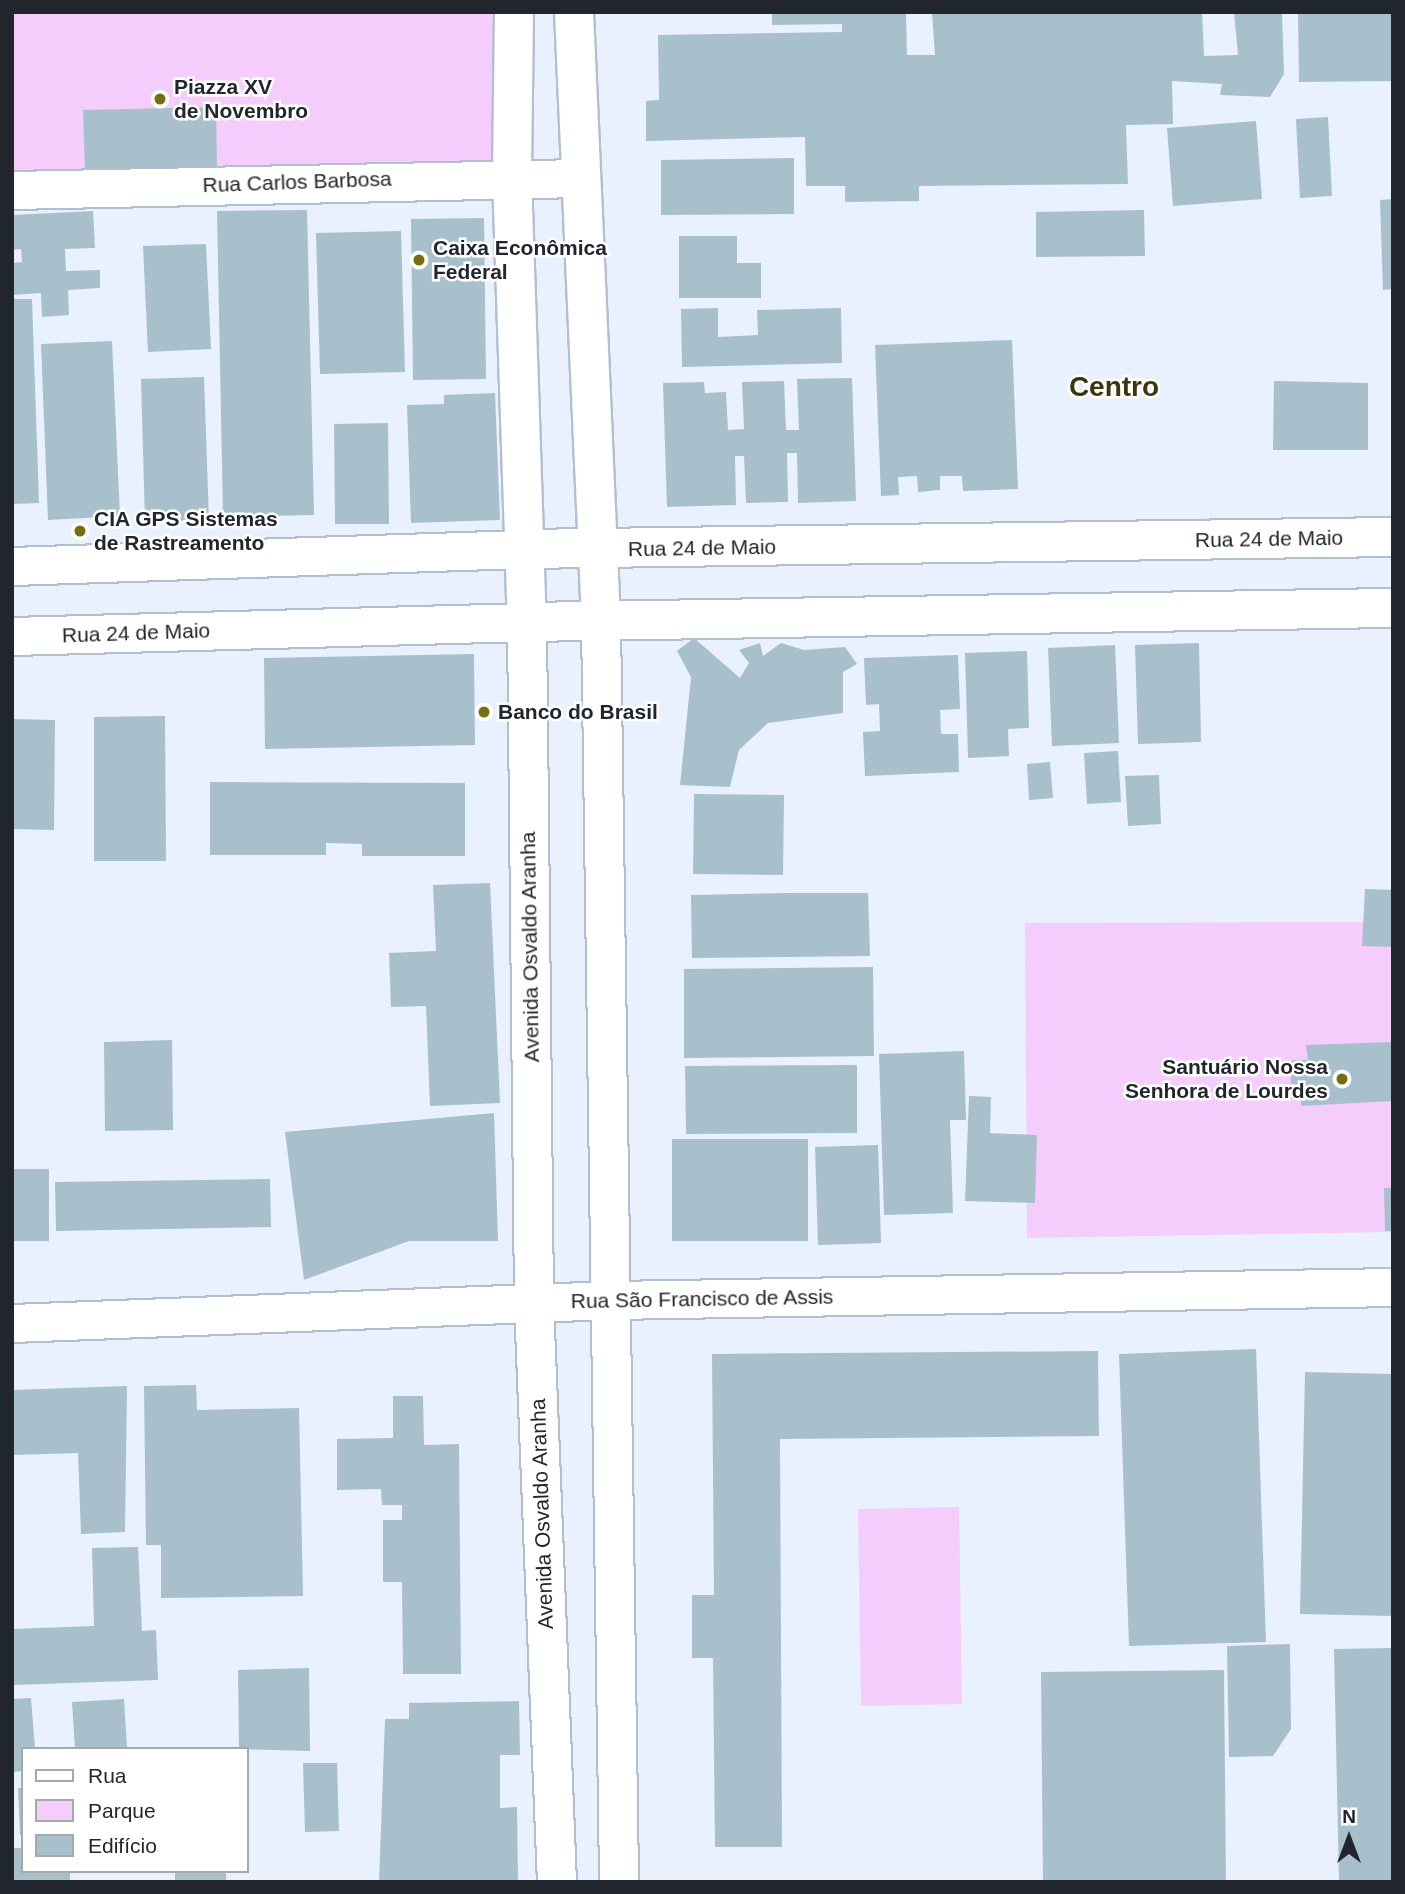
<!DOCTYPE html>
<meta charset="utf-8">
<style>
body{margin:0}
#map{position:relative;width:1405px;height:1894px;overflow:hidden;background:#e9f1fe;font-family:Arial,sans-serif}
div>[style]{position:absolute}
.green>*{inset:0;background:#f5cdfc}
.building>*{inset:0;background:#a7c0cc}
.roads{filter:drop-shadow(2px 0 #b2bfd3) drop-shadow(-2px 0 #b2bfd3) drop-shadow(0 2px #b2bfd3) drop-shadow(0 -2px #b2bfd3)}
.minor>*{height:37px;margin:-18.5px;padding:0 18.5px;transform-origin:18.5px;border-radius:18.5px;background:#fff}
.tertiary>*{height:38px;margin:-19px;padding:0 19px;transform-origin:19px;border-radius:19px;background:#fff}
.secondary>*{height:38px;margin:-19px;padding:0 19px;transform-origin:19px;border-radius:19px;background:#fff}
.dots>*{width:19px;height:19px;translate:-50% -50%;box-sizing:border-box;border:4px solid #fff;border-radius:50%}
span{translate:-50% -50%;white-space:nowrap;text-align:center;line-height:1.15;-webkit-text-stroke:5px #fff;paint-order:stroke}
.poi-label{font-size:21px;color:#21262e;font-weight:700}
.left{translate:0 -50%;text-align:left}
.right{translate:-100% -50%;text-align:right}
.street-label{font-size:21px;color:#21262e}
.district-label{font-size:28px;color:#3a370d;font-weight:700}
.frame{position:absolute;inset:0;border:14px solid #21262e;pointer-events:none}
.legend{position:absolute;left:21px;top:1747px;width:228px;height:126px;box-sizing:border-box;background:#fff;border:2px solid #a6a8ab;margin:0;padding:9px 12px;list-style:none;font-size:21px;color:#21262e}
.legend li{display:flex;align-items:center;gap:14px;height:35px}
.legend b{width:35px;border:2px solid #a6a8ab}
.north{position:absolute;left:1314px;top:1803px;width:70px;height:70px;-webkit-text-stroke:5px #fff;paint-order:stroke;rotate:0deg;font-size:19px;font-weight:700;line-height:28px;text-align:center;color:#21262e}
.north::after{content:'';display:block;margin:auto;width:24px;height:32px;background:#21262e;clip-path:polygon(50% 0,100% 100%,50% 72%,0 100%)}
</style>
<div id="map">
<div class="green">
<i style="clip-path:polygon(12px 12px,499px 12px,503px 163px,12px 179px)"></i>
<i style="clip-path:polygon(1393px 922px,1393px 1232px,1027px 1238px,1025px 923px)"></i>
<i style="clip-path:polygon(959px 1507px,962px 1704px,861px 1706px,858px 1509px)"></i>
</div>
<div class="building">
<i style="clip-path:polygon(772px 12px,906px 12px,907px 55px,935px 55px,932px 12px,1202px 12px,1204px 56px,1238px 55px,1234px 12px,1282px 12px,1284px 74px,1270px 97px,1220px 95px,1222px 84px,1172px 81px,1173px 124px,1126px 125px,1128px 184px,919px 186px,919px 201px,845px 202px,845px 186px,806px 186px,805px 137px,646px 141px,646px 101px,659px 100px,658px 35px,842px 32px,842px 24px,772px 25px)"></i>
<i style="clip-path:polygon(1298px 12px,1393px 12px,1393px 81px,1299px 82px)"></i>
<i style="clip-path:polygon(216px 107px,217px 170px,85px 173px,83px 110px)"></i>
<i style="clip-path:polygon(1328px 117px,1332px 196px,1300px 198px,1296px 119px)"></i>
<i style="clip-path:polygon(1256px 121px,1262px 199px,1173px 206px,1167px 128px)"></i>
<i style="clip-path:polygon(794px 158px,794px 214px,661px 215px,661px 160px)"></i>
<i style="clip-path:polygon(1393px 199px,1393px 289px,1383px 290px,1380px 200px)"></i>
<i style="clip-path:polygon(307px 210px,314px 515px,223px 517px,217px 211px)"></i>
<i style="clip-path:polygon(1144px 210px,1145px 256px,1036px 257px,1036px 212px)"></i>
<i style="clip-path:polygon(93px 211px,95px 248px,65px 249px,66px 271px,100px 270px,100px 288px,68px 290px,69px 315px,42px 317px,41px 293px,12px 295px,12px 263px,22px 262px,21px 249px,12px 250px,12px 215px)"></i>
<i style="clip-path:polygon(484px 218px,486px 379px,413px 380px,411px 219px)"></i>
<i style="clip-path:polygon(401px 231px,405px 372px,320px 374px,316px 233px)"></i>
<i style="clip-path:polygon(679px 236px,737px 236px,737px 263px,761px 263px,761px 298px,679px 298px)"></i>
<i style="clip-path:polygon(206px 244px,211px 349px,148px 352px,143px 246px)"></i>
<i style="clip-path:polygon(12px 299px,32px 299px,39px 503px,12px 504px)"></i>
<i style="clip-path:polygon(718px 308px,718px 337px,758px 335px,757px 310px,841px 308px,842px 363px,682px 367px,681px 309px)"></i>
<i style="clip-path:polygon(1012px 340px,1018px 489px,963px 491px,962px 476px,940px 476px,940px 490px,918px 492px,917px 476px,898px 477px,899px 495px,881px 496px,875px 345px)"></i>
<i style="clip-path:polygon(112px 341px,120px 516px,48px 520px,41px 344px)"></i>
<i style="clip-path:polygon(204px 377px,209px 520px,145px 522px,141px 379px)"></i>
<i style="clip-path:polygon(852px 378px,856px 501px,798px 503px,797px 453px,787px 453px,788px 502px,746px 503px,744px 456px,735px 456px,736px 505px,667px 507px,663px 383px,704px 382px,705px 393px,726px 392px,728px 430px,744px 429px,742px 382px,784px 381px,786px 430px,799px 430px,797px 379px)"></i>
<i style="clip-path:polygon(1274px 381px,1368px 383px,1368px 450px,1273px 450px)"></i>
<i style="clip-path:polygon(495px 393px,500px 520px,411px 523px,407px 405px,444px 404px,444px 395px)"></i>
<i style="clip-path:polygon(388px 423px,389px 524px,335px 524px,334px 424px)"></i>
<i style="clip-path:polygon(694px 638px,740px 678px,749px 663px,739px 650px,760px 643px,763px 656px,781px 643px,804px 650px,845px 647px,857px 664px,843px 672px,843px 713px,768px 723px,739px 750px,730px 787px,680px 785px,691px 677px,677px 651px)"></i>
<i style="clip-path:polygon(1199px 643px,1201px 742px,1138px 744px,1135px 645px)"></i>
<i style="clip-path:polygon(1115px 645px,1119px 743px,1052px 746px,1048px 648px)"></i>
<i style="clip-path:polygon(1027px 651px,1029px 728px,1008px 729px,1009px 756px,968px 758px,965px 653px)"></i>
<i style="clip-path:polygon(474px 654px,475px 745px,265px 749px,264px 658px)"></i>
<i style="clip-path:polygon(958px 655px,960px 709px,940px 710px,941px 734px,958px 734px,959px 772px,865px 776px,863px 732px,880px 731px,879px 704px,866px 705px,864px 658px)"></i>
<i style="clip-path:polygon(165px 716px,166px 861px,94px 861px,94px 717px)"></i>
<i style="clip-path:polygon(12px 719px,55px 720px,54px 830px,12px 829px)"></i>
<i style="clip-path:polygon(1118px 751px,1121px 802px,1087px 804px,1084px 753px)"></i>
<i style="clip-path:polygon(1050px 762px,1053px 798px,1029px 800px,1027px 764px)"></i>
<i style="clip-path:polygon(1159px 775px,1161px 824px,1128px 826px,1125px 776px)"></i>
<i style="clip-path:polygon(210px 782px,465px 783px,465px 856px,362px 856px,362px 844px,326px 843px,326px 855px,210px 855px)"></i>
<i style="clip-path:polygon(694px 794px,784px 795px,783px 875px,693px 874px)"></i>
<i style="clip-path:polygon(490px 883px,500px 1103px,430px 1106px,426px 1006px,391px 1007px,389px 953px,436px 951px,433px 885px)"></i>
<i style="clip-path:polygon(1365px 889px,1393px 890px,1393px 947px,1362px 946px)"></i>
<i style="clip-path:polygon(788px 893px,868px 893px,870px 956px,692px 958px,691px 895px)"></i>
<i style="clip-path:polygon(873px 967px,874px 1056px,684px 1058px,684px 969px)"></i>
<i style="clip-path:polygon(172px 1040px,173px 1130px,105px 1131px,104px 1042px)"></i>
<i style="clip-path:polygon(1393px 1042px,1393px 1101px,1301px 1106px,1301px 1098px,1290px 1099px,1292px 1060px,1308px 1060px,1306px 1045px)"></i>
<i style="clip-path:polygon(964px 1051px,966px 1120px,950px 1120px,953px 1213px,884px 1215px,879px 1054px)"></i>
<i style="clip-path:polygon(857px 1065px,857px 1133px,686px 1134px,685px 1066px)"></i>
<i style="clip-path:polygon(969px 1096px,991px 1097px,990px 1133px,1037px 1135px,1035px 1203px,965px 1201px)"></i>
<i style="clip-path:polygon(494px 1113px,498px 1241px,409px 1241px,304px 1280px,285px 1132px)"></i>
<i style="clip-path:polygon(672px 1139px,808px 1139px,808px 1241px,672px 1241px)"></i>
<i style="clip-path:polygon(878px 1145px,881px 1243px,818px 1245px,815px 1147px)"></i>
<i style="clip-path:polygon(12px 1169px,49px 1169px,49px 1241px,12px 1241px)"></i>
<i style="clip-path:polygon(270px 1179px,271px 1227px,56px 1231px,55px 1182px)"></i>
<i style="clip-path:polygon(1384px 1188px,1393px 1188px,1393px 1231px,1385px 1231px)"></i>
<i style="clip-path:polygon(1256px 1349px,1266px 1642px,1129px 1646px,1119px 1354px)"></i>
<i style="clip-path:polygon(1098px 1351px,1099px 1436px,780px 1439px,782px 1847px,715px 1847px,713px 1658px,692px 1658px,692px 1595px,714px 1595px,712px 1354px)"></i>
<i style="clip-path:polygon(1305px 1372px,1393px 1374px,1393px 1616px,1300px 1614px)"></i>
<i style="clip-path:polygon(196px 1385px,197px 1410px,299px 1408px,303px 1596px,161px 1598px,161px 1545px,146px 1545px,144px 1386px)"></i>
<i style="clip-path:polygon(127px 1386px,125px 1532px,81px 1534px,78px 1453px,12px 1455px,12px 1390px)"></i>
<i style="clip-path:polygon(393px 1396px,423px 1396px,424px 1445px,459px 1444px,461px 1674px,403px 1674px,402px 1582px,383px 1582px,383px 1520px,402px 1520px,402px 1505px,382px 1505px,381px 1489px,337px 1490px,337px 1439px,393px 1438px)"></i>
<i style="clip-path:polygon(138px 1547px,142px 1631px,156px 1630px,158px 1680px,12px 1685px,12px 1629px,94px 1626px,92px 1548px)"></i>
<i style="clip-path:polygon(1290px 1644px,1291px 1729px,1273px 1756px,1229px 1757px,1227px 1646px)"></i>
<i style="clip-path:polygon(1393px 1648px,1393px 1882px,1339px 1882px,1334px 1649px)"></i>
<i style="clip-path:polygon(309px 1668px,310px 1751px,239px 1749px,238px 1670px)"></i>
<i style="clip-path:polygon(1224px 1670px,1226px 1882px,1043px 1882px,1041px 1672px)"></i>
<i style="clip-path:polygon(31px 1698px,35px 1749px,23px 1749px,23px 1771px,12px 1772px,12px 1699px)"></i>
<i style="clip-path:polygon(124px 1699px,127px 1749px,75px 1749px,72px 1702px)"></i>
<i style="clip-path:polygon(519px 1701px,520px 1755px,500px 1755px,500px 1808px,517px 1807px,518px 1882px,379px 1882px,385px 1719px,409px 1719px,409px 1703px)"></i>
<i style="clip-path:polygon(303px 1763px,337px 1763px,339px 1831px,305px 1832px)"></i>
<i style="clip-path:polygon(18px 1788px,23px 1788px,23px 1834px,20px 1835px)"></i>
<i style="clip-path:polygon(14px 1848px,23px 1848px,23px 1871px,70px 1871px,70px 1882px,13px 1882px)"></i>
<i style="clip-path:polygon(175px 1871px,226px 1871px,226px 1882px,175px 1882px)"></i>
</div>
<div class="roads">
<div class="minor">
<i style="left:12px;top:190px;width:569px;rotate:-1.21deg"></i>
<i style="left:12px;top:566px;width:511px;rotate:-1.91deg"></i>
<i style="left:12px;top:636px;width:515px;rotate:-1.56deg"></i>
<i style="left:12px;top:1323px;width:600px;rotate:-2.2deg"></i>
<i style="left:612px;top:1300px;width:781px;rotate:-0.95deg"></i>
</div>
<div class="tertiary">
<i style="left:523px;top:549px;width:870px;rotate:-0.79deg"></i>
<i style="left:527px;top:622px;width:866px;rotate:-0.93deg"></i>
</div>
<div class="secondary">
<i style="left:514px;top:12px;width:164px;rotate:90.7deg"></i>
<i style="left:512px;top:176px;width:446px;rotate:88.1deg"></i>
<i style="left:527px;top:622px;width:681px;rotate:89.41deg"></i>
<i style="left:534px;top:1303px;width:579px;rotate:87.73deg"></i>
<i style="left:574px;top:12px;width:610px;rotate:87.46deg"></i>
<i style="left:601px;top:621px;width:1261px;rotate:89.18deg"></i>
</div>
</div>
<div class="dots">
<i style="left:160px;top:99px;background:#766f0f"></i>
<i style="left:419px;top:260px;background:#766f0f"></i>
<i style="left:80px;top:531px;background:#766f0f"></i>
<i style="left:484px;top:712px;background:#766f0f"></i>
<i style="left:1342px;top:1079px;background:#766f0f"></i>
</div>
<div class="poi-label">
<span class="left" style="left:174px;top:99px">Piazza XV<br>de Novembro</span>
<span class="left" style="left:433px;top:260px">Caixa Econômica<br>Federal</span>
<span class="left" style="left:94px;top:531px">CIA GPS Sistemas<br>de Rastreamento</span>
<span class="left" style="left:498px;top:712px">Banco do Brasil</span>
<span class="right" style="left:1328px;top:1079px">Santuário Nossa<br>Senhora de Lourdes</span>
</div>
<div class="street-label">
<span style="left:297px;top:182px;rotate:-2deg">Rua Carlos Barbosa</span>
<span style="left:1269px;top:539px;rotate:-1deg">Rua 24 de Maio</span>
<span style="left:702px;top:548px;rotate:-1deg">Rua 24 de Maio</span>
<span style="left:136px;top:633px;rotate:-2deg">Rua 24 de Maio</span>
<span style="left:530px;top:947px;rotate:-91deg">Avenida Osvaldo Aranha</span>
<span style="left:702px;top:1299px;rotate:-1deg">Rua São Francisco de Assis</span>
<span style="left:542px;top:1514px;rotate:-92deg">Avenida Osvaldo Aranha</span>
</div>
<div class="district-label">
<span style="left:1114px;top:387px">Centro</span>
</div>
<div class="frame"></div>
<ul class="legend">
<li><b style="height:9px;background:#fff"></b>Rua</li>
<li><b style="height:19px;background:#f5cdfc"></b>Parque</li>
<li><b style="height:19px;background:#a7c0cc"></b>Edifício</li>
</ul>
<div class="north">N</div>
</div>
